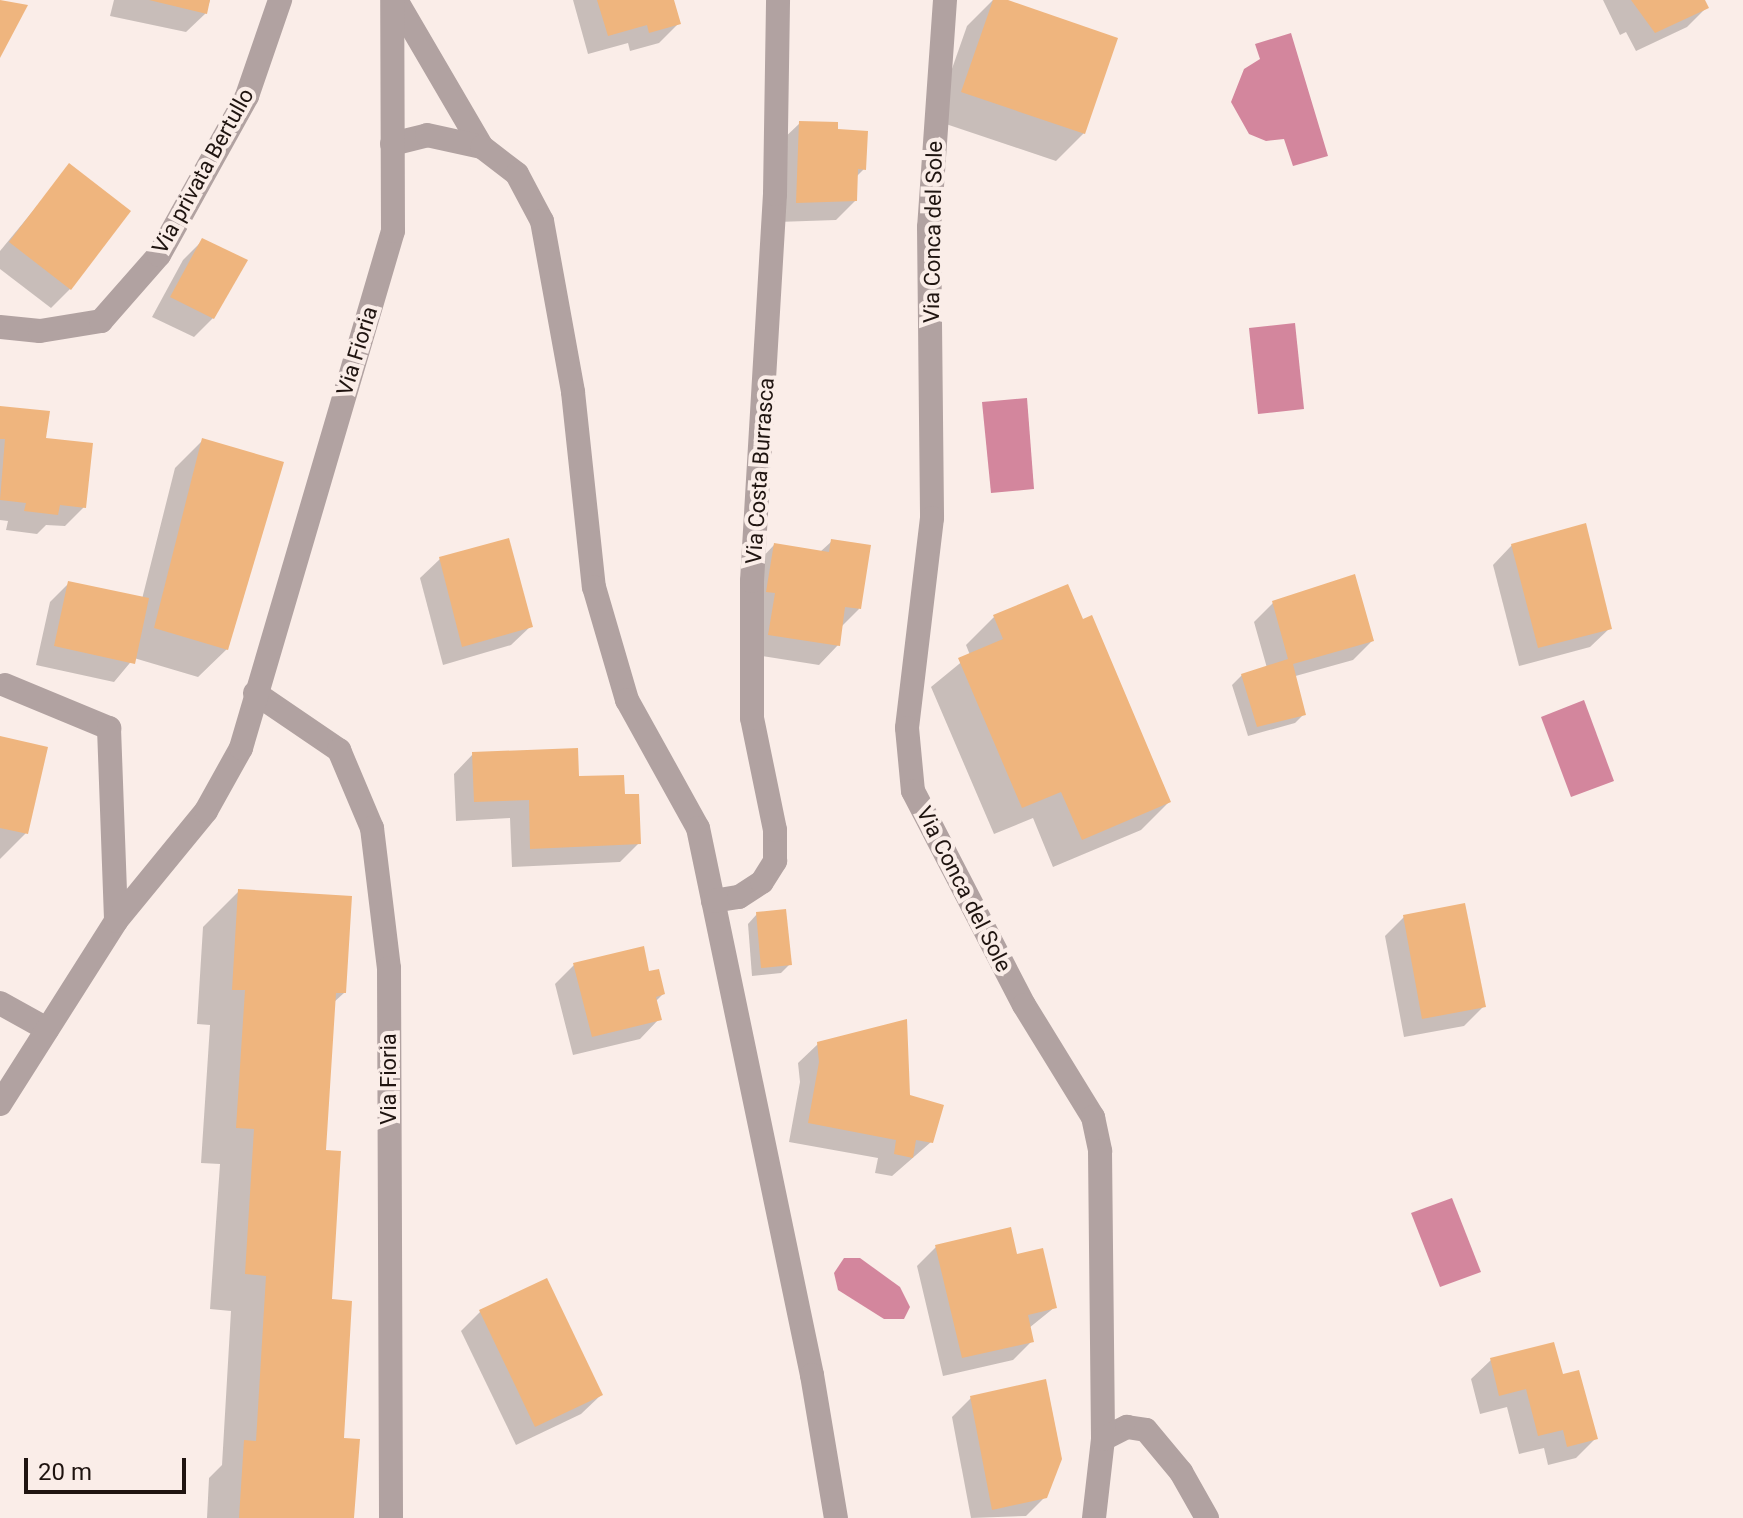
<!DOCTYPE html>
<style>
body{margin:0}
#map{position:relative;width:1743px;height:1518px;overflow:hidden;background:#faede8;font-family:Roboto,sans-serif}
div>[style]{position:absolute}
.water>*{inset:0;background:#d3869d}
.shadow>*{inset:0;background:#0003}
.building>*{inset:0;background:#efb57e}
.street>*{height:24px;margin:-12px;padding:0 12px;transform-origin:12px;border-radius:12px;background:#b1a2a1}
span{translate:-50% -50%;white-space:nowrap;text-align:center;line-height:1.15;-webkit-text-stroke:8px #faede8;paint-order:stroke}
.street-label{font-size:22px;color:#1f1410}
.scale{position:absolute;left:24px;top:1458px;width:162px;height:36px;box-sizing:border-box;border:4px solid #1f1410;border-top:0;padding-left:10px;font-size:24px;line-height:28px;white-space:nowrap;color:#1f1410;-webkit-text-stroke:6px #faede8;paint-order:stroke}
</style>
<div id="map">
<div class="water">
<i style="clip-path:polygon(1291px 33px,1328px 156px,1293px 166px,1284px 139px,1266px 141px,1249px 134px,1231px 102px,1244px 69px,1260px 59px,1255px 44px)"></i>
<i style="clip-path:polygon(1295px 323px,1304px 409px,1258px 414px,1249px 328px)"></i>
<i style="clip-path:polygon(1027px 398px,1034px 489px,991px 493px,982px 402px)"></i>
<i style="clip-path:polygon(1584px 700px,1614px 781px,1571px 797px,1541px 717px)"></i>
<i style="clip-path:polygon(1452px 1198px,1481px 1272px,1440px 1287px,1411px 1213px)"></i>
<i style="clip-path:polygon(844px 1258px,860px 1258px,900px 1287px,910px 1307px,904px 1319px,884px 1319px,838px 1290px,834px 1273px)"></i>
</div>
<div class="shadow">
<i style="clip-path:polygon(114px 0,210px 0,206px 13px,186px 32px,110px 16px)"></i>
<i style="clip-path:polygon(573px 0,672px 0,678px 24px,659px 43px,630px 51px,628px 43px,588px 54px)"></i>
<i style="clip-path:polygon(993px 0,1002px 0,1084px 133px,1056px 161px,934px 120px,967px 26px)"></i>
<i style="clip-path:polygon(1603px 0,1703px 0,1706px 8px,1687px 27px,1636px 51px,1626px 32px,1620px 35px)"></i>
<i style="clip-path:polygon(800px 123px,836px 131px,864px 169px,856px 177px,855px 201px,836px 220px,777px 222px,780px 142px)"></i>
<i style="clip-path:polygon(70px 166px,70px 289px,51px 308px,0 269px,0 251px)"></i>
<i style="clip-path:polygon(202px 241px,213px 318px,194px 337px,152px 317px,183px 260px)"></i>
<i style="clip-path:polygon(0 408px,44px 440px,84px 507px,65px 526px,46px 525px,37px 534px,6px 530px,8px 521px,0 520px)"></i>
<i style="clip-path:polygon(203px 440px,227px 649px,198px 677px,134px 658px,114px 682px,36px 665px,50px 602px,69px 583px,142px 599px,175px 468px)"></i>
<i style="clip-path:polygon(832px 541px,859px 609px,840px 628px,838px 645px,819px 665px,750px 654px,755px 565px,774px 545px,820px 552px)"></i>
<i style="clip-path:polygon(1512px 545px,1610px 628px,1590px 647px,1519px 666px,1493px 565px)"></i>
<i style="clip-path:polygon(440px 559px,531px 626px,511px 645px,443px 665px,420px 578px)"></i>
<i style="clip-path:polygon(1273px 603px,1372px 641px,1353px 660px,1292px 677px,1304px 714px,1295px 723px,1248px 736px,1232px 685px,1242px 675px,1267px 668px,1254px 622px)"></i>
<i style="clip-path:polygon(994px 617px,1169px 802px,1141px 830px,1053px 867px,1033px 818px,994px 834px,931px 687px,970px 655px,966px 645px)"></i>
<i style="clip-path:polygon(0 738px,26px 833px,0 859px)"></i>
<i style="clip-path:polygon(473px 754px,577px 778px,623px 796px,639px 843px,620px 862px,512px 867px,510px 818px,456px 821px,454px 774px)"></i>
<i style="clip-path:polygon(239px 891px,344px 993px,333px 1003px,324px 1152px,330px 1301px,352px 1518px,207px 1518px,209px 1478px,222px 1465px,231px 1311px,210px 1309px,220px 1164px,201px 1163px,210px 1025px,197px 1024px,203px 927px)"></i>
<i style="clip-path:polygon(757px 914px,790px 964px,781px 973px,752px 976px,748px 924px)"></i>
<i style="clip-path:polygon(1404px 917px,1484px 1006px,1464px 1026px,1404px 1037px,1385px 936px)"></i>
<i style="clip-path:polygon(574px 965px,648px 973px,663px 994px,655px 1002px,659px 1019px,640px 1039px,573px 1055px,555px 984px)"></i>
<i style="clip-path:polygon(818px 1044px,908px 1097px,931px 1142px,892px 1176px,875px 1173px,878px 1158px,789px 1142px,800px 1082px,798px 1063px)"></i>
<i style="clip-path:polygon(936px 1247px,1016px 1256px,1055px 1307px,1029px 1328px,1032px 1341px,1013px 1360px,943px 1376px,917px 1266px)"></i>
<i style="clip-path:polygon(546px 1280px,601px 1395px,581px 1414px,516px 1445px,461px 1331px,480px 1312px)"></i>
<i style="clip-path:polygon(1491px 1360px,1561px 1377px,1595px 1439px,1576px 1458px,1548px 1465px,1544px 1448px,1519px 1454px,1507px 1407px,1480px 1414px,1471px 1379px)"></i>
<i style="clip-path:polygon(971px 1398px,1045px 1497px,1026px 1516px,971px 1518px,952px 1417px)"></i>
</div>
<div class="building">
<i style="clip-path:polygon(0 0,28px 5px,0 58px)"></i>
<i style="clip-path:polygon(149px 0,210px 0,207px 14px)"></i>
<i style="clip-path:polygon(597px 0,674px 0,681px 24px,649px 33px,647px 25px,608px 36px)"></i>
<i style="clip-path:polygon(993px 0,1008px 0,1118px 38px,1085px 134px,961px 92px)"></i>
<i style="clip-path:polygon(1631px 0,1705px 0,1709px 8px,1655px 33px)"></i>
<i style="clip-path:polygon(799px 121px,838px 122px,838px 129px,868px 131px,866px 170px,858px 169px,857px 201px,796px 203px)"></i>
<i style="clip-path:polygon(69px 163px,131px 211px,71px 290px,9px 242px)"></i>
<i style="clip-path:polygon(202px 238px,248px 260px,214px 319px,170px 297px)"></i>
<i style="clip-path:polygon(0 406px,50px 411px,46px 438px,93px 443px,86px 508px,60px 505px,58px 515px,24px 511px,26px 503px,0 500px,5px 439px,0 439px)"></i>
<i style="clip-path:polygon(202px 438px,284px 462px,228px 650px,154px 628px)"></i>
<i style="clip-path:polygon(1586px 523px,1612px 629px,1538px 648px,1511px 544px)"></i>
<i style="clip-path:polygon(509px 538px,533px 627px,462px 647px,439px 557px)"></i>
<i style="clip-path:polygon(831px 539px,871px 545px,861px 609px,845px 607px,840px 646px,768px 635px,775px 593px,766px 592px,774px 543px,829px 552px)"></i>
<i style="clip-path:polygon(1355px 574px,1374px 641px,1293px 664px,1306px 715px,1257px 727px,1241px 674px,1288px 659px,1272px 601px)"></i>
<i style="clip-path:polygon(68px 581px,149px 598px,135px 664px,54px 646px)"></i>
<i style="clip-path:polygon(1068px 584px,1083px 619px,1092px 615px,1171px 802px,1082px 840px,1061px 792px,1022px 808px,958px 658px,1003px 639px,993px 615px)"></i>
<i style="clip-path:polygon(0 736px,48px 747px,28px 834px,0 828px)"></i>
<i style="clip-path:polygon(578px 748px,579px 776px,624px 775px,625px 794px,639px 794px,641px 844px,530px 849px,529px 800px,474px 802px,472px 752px)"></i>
<i style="clip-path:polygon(238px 889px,352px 896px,346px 993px,336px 993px,326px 1150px,341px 1151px,332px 1299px,352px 1301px,344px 1438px,360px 1439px,354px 1518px,239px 1518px,244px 1440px,256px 1441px,266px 1276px,245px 1274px,254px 1129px,236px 1128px,245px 990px,232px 990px)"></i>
<i style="clip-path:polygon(1465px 903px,1486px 1007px,1422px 1019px,1403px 915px)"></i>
<i style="clip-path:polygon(786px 909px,792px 965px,761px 968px,756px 912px)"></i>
<i style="clip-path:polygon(644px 946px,649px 971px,659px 969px,665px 994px,656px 997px,662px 1020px,592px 1037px,573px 963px)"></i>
<i style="clip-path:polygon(907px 1019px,910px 1095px,944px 1105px,933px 1143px,916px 1140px,913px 1158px,894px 1154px,896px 1140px,808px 1123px,819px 1062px,817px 1042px)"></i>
<i style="clip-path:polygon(1011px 1227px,1017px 1254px,1043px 1248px,1057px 1308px,1028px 1315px,1034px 1342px,962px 1358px,935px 1245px)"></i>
<i style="clip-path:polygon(547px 1278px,603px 1395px,535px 1427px,479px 1310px)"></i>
<i style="clip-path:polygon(1554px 1342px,1563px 1374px,1579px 1370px,1598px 1439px,1567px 1447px,1563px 1430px,1538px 1436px,1526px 1389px,1499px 1396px,1490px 1358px)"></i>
<i style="clip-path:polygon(1046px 1379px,1062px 1459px,1047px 1498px,992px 1510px,970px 1396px)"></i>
</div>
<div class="street">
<i style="left:396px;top:0;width:170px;rotate:59.7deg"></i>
<i style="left:945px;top:0;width:228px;rotate:94deg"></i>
<i style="left:929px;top:227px;width:291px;rotate:89.4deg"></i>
<i style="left:932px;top:518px;width:211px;rotate:96.8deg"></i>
<i style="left:907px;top:728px;width:63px;rotate:84.6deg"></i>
<i style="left:913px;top:791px;width:241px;rotate:62.6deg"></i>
<i style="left:1024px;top:1005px;width:132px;rotate:58.4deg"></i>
<i style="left:1093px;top:1117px;width:35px;rotate:78deg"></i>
<i style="left:1100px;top:1151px;width:288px;rotate:89.4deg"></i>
<i style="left:1103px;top:1439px;width:80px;rotate:96.5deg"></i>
<i style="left:392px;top:144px;width:36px;rotate:-14deg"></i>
<i style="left:427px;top:135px;width:56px;rotate:12.3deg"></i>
<i style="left:482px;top:147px;width:44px;rotate:37.6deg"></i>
<i style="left:517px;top:174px;width:53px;rotate:62deg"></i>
<i style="left:542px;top:221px;width:174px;rotate:79.7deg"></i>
<i style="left:573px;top:392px;width:196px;rotate:83.9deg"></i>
<i style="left:594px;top:587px;width:118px;rotate:73.7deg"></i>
<i style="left:627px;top:700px;width:146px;rotate:61deg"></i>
<i style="left:698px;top:828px;width:559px;rotate:78.23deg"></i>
<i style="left:812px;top:1375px;width:145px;rotate:80.5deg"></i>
<i style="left:0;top:327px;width:40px;rotate:5.7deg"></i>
<i style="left:40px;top:331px;width:62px;rotate:-9.3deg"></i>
<i style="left:101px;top:321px;width:88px;rotate:-48.7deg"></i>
<i style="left:159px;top:255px;width:182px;rotate:-61deg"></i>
<i style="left:247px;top:96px;width:102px;rotate:-71deg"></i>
<i style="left:5px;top:685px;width:113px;rotate:22.5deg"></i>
<i style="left:109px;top:728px;width:193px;rotate:87.9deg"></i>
<i style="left:255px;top:693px;width:102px;rotate:34.2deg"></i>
<i style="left:339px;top:750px;width:85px;rotate:67.1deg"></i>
<i style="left:372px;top:828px;width:141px;rotate:83.1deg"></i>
<i style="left:389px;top:968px;width:550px;rotate:89.79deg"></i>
<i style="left:713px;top:901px;width:26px;rotate:-9deg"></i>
<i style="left:739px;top:897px;width:27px;rotate:-33deg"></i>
<i style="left:762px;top:882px;width:25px;rotate:-58deg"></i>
<i style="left:775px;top:861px;width:31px;rotate:-90deg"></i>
<i style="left:775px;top:830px;width:114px;rotate:-101.6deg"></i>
<i style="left:752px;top:718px;width:137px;rotate:-90deg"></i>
<i style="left:752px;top:581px;width:388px;rotate:-86.6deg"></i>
<i style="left:775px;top:194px;width:194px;rotate:-89.1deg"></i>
<i style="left:0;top:1003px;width:54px;rotate:29deg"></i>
<i style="left:0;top:1104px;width:217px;rotate:-57.6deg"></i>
<i style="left:116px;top:921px;width:142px;rotate:-50.7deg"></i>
<i style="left:206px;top:811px;width:72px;rotate:-60.9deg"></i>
<i style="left:241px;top:748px;width:539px;rotate:-73.62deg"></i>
<i style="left:393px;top:231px;width:231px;rotate:-90.2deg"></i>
<i style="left:1103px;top:1439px;width:27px;rotate:-27deg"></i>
<i style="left:1127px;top:1427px;width:19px;rotate:9deg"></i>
<i style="left:1146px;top:1430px;width:55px;rotate:50.2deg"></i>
<i style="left:1181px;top:1472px;width:53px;rotate:60.5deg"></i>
</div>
<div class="street-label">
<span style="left:203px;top:171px;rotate:-61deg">Via privata Bertullo</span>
<span style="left:933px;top:232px;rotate:-89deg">Via Conca del Sole</span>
<span style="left:357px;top:351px;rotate:-73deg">Via Fioria</span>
<span style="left:760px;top:471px;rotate:-86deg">Via Costa Burrasca</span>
<span style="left:964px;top:889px;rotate:63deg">Via Conca del Sole</span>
<span style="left:389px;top:1079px;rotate:-90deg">Via Fioria</span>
</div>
<div class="scale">20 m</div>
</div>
